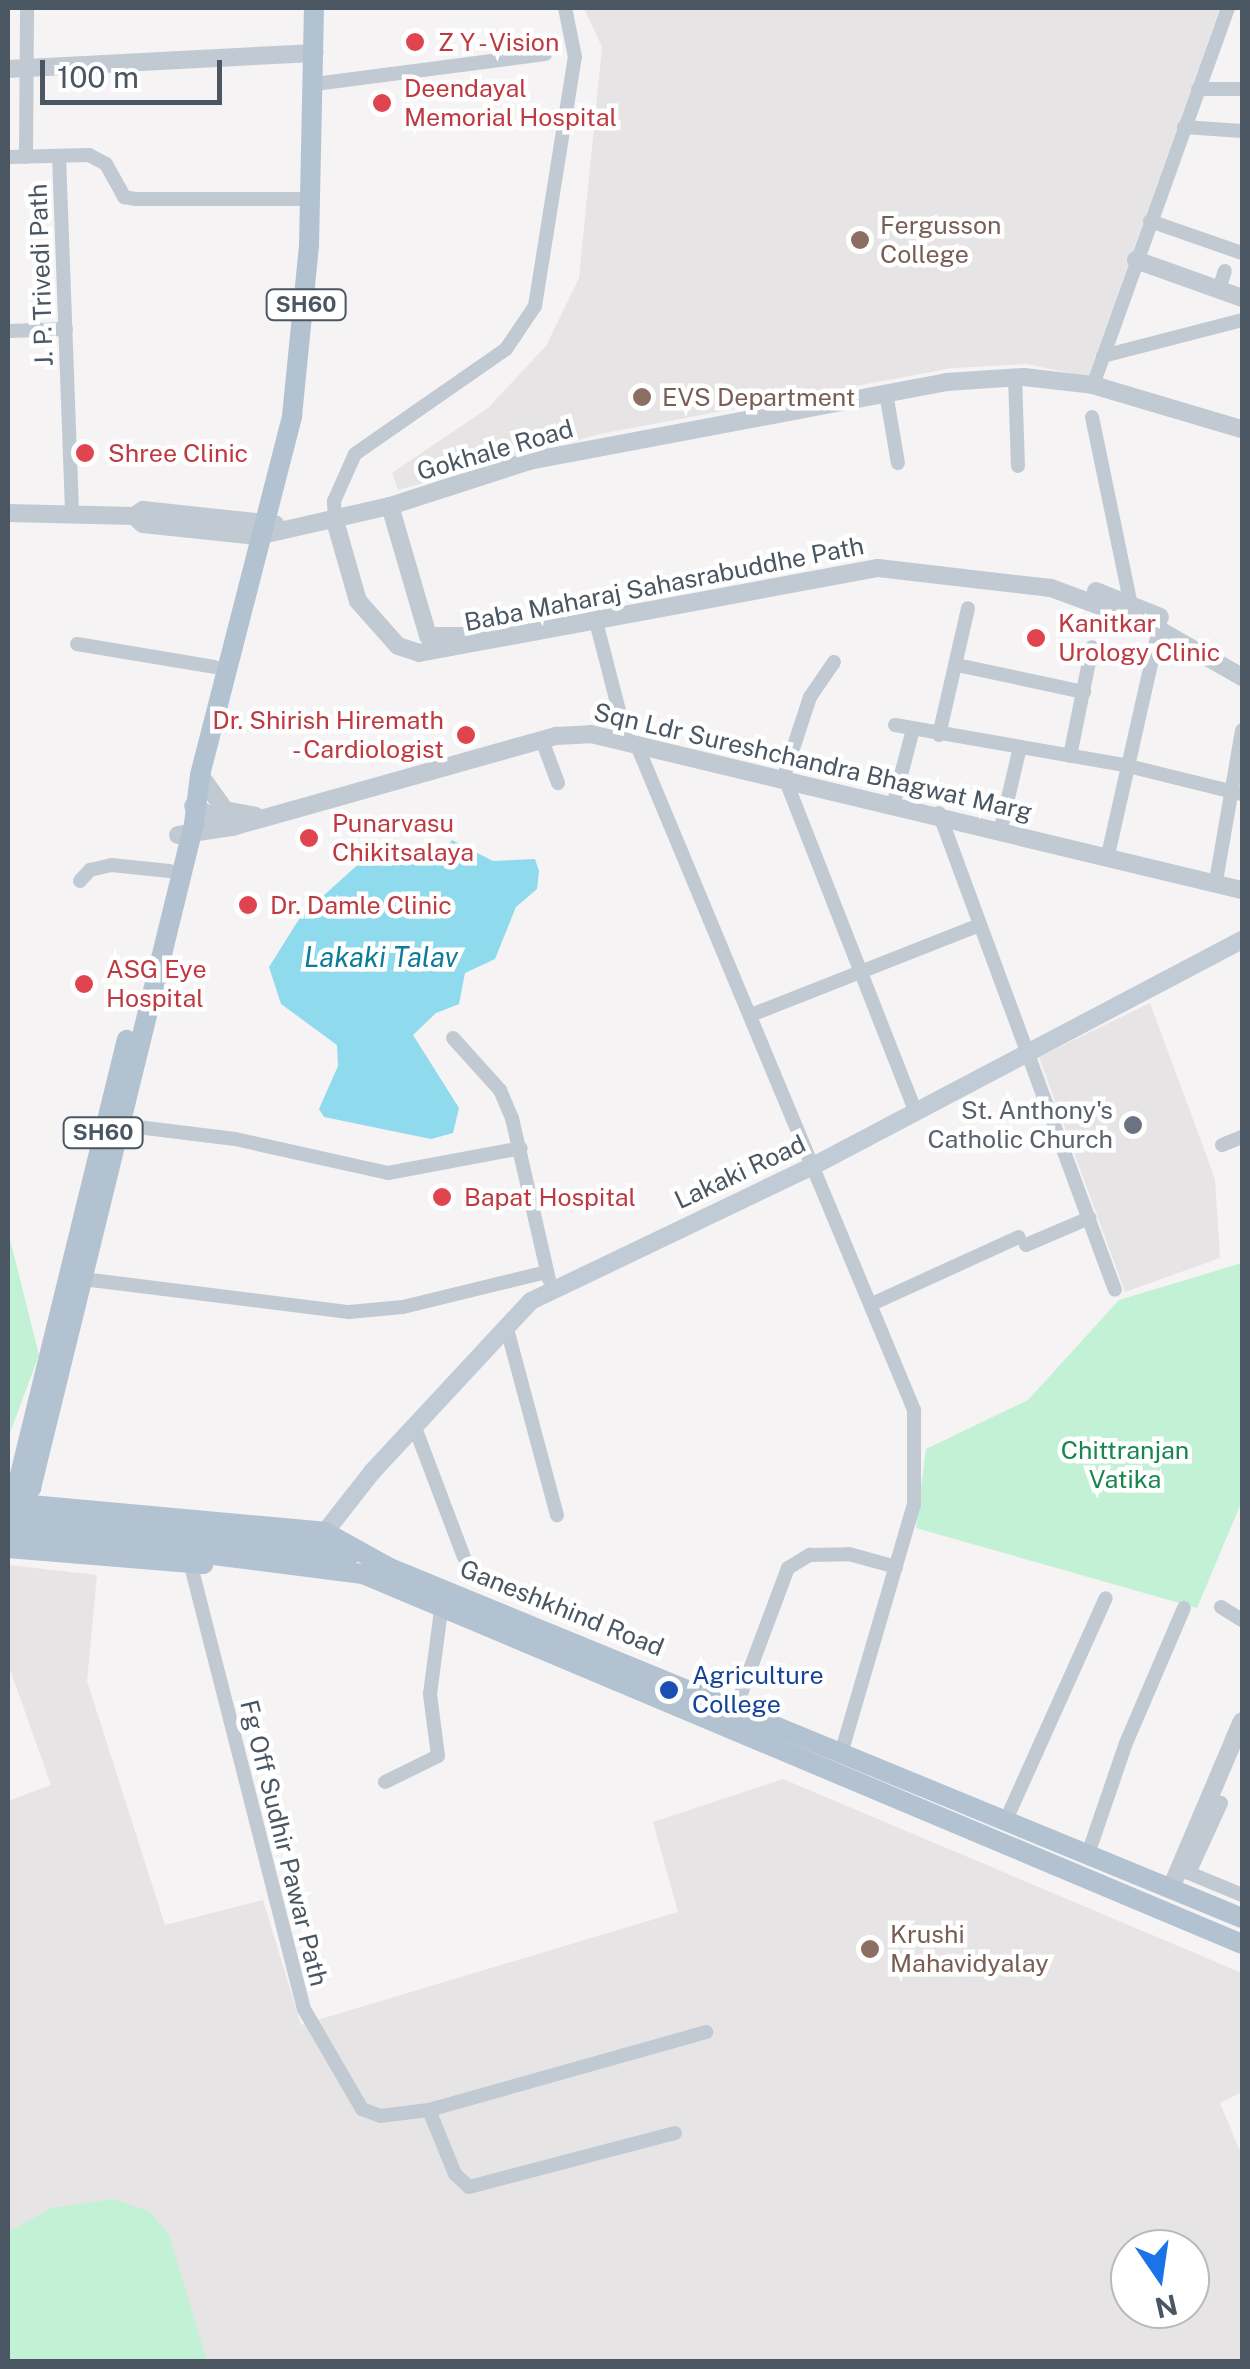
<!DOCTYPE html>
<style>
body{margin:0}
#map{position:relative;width:1250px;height:2369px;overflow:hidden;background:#f5f3f3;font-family:"Public Sans",sans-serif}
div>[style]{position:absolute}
.education>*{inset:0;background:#e6e4e5}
.green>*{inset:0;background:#c3f1d5}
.water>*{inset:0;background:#90daee}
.minor>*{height:14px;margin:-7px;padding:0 7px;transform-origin:7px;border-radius:7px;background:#c1cad2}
.tertiary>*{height:18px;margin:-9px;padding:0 9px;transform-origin:9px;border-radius:9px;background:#c1cad2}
.secondary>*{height:18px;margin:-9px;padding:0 9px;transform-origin:9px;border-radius:9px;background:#c1cbd6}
.primary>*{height:20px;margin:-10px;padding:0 10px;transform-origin:10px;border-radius:10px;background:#b3c2d1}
.primary-bridge>*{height:20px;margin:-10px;padding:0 10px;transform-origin:10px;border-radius:10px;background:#b3c2d1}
.dots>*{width:28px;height:28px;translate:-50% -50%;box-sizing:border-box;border:5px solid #fff;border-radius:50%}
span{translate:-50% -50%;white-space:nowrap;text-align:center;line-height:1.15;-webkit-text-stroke:9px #fff;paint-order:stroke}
.shield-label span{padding:2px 8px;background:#fff;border:2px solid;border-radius:8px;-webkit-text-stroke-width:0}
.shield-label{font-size:22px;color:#4a5661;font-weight:700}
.health-label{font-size:25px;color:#be3a42}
.left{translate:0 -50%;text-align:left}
.right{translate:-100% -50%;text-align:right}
.education-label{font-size:25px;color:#785e54}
.street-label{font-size:25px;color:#4a5661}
.worship-label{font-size:25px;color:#5b616d}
.park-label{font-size:25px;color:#17864f}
.transit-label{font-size:25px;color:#164399}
.water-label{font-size:28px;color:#0c7c9b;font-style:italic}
.frame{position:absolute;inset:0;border:10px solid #4a5661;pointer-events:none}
.north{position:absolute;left:1110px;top:2229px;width:100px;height:100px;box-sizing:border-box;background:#fff;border:2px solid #b7bbc0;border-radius:50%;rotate:167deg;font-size:28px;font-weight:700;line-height:40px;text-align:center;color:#4a5661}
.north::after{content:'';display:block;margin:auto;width:35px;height:45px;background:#1a73e8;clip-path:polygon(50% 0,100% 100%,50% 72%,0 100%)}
.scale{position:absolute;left:40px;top:60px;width:182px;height:45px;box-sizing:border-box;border:5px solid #4a5661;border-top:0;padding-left:12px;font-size:30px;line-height:35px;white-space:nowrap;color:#4a5661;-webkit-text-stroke:8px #fff;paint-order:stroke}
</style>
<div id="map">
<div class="education">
<i style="clip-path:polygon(584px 8px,1220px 8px,1088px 377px,1027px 364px,952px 368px,600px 434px,398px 490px,392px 473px,488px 408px,546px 346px,579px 278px,602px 47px)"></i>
<i style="clip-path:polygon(1150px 1003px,1215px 1179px,1220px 1258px,1125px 1292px,1039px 1057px)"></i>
<i style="clip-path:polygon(evenodd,8px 1565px,97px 1575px,87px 1681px,165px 1925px,263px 1900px,301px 2025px,678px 1912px,653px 1822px,783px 1779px,1242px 1973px,1242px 2092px,1220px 2103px,1242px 2156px,1242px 2361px,8px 2361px,8px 1801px,51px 1785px,8px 1664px,8px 1565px,1130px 2249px,1190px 2249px,1190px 2309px,1130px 2309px,1130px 2249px)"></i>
</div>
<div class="green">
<i style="clip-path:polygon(8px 1231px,39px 1355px,8px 1438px)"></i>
<i style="clip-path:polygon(1242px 1263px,1242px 1501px,1197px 1608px,916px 1528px,926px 1449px,1028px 1400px,1119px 1300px)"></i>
<i style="clip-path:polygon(113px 2199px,150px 2212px,169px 2235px,207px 2361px,8px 2361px,8px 2232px,52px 2208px)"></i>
</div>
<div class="water">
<i style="clip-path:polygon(452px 840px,493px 861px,535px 859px,539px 871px,537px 889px,516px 907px,495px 959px,465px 973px,459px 1004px,436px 1013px,413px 1035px,459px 1108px,453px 1133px,431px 1139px,324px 1117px,319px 1109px,338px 1066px,337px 1045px,281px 1004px,269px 967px,301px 916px,374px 850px,388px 847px,395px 857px,420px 863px,440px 857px)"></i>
</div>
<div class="minor">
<i style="left:315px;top:84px;width:232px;rotate:-7.4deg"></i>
<i style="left:1198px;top:89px;width:44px"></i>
<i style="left:1184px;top:127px;width:58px;rotate:3.9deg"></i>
<i style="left:59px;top:156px;width:358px;rotate:87.9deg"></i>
<i style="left:8px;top:157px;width:81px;rotate:-1.4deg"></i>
<i style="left:89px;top:155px;width:19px;rotate:28deg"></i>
<i style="left:106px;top:164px;width:38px;rotate:61deg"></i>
<i style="left:124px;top:197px;width:11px;rotate:10deg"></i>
<i style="left:135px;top:199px;width:176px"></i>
<i style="left:26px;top:157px;width:149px;rotate:-89.6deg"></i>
<i style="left:1150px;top:221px;width:97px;rotate:19.2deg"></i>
<i style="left:1219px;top:289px;width:19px;rotate:-72deg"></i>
<i style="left:8px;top:331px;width:58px;rotate:-2deg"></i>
<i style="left:1103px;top:356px;width:144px;rotate:-14.5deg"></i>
<i style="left:1015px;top:377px;width:89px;rotate:88.1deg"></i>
<i style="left:1093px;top:385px;width:400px;rotate:-70.3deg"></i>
<i style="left:886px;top:393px;width:71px;rotate:80.3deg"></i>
<i style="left:1092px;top:417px;width:188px;rotate:78.3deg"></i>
<i style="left:335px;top:521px;width:20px;rotate:-93deg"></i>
<i style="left:334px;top:501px;width:51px;rotate:-65.9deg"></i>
<i style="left:355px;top:454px;width:184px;rotate:-34.8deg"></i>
<i style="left:506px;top:349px;width:52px;rotate:-56deg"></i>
<i style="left:535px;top:306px;width:252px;rotate:-80.9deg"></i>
<i style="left:575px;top:57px;width:50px;rotate:-101.5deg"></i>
<i style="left:593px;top:610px;width:135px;rotate:75.5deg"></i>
<i style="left:77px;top:644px;width:139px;rotate:9.5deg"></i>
<i style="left:834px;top:662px;width:42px;rotate:124.4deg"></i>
<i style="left:810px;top:697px;width:83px;rotate:108.2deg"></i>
<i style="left:784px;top:776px;width:359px;rotate:68.6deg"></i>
<i style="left:957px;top:665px;width:130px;rotate:12deg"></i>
<i style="left:895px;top:725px;width:232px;rotate:9.9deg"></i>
<i style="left:1124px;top:765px;width:122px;rotate:13.8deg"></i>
<i style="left:939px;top:735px;width:130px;rotate:-77.1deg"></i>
<i style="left:542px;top:740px;width:46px;rotate:69.6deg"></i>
<i style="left:636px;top:743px;width:723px;rotate:67.37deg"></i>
<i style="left:914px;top:1410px;width:94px;rotate:90deg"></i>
<i style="left:914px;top:1504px;width:257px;rotate:106.3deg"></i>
<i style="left:1070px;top:756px;width:111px;rotate:-78.6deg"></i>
<i style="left:894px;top:802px;width:75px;rotate:-75.4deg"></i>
<i style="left:939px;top:813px;width:508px;rotate:69.75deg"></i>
<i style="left:1001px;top:828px;width:83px;rotate:-76.8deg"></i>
<i style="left:1108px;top:855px;width:237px;rotate:-77.3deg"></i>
<i style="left:80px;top:881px;width:15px;rotate:-48deg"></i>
<i style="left:90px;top:870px;width:22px;rotate:-13deg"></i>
<i style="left:111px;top:865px;width:59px;rotate:5.8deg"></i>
<i style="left:1216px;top:881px;width:153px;rotate:-80.2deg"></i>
<i style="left:751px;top:1015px;width:245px;rotate:-21.5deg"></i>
<i style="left:453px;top:1038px;width:70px;rotate:47.9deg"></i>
<i style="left:500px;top:1090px;width:30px;rotate:67deg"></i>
<i style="left:512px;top:1118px;width:165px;rotate:77.1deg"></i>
<i style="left:121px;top:1125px;width:115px;rotate:7deg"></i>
<i style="left:235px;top:1139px;width:157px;rotate:12.5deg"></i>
<i style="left:388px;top:1173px;width:135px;rotate:-10.6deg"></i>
<i style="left:1222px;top:1145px;width:22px;rotate:-22deg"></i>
<i style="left:1026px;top:1245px;width:69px;rotate:-23.2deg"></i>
<i style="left:83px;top:1279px;width:268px;rotate:7.1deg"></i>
<i style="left:349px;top:1312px;width:54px;rotate:-5.3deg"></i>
<i style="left:403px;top:1307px;width:148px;rotate:-13.7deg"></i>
<i style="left:874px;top:1303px;width:159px;rotate:-24.5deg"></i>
<i style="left:506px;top:1325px;width:197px;rotate:75deg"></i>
<i style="left:414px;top:1425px;width:141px;rotate:69.3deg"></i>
<i style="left:190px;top:1562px;width:461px;rotate:75.7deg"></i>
<i style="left:304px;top:2009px;width:116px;rotate:59.9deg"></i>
<i style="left:362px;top:2109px;width:19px;rotate:21deg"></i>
<i style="left:380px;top:2116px;width:49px;rotate:-7deg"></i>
<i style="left:429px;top:2110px;width:69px;rotate:67.9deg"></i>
<i style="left:455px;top:2174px;width:19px;rotate:43deg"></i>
<i style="left:469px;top:2187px;width:213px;rotate:-14.7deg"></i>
<i style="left:1221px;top:1607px;width:25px;rotate:32deg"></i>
<i style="left:736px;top:1707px;width:148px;rotate:-69.5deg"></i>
<i style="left:788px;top:1568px;width:26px;rotate:-31deg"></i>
<i style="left:810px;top:1555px;width:39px;rotate:-1deg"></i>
<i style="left:849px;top:1554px;width:49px;rotate:15.5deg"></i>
<i style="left:385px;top:1782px;width:59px;rotate:-26.1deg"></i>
<i style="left:438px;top:1756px;width:63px;rotate:-97.4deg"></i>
<i style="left:430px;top:1694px;width:85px;rotate:-82.5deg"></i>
<i style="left:1208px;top:1800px;width:13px;rotate:13deg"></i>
<i style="left:1221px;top:1803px;width:77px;rotate:114.6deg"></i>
<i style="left:1189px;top:1873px;width:57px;rotate:22.5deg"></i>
<i style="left:1006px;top:1820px;width:243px;rotate:-65.8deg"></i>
<i style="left:1088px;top:1854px;width:117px;rotate:-71.1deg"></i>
<i style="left:1126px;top:1743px;width:147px;rotate:-66.8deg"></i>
<i style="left:429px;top:2110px;width:288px;rotate:-15.7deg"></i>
</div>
<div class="tertiary">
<i style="left:8px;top:69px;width:307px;rotate:-3deg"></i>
<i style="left:1136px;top:260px;width:113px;rotate:19.7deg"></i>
<i style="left:390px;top:506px;width:135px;rotate:73.7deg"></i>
<i style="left:428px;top:636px;width:39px"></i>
<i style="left:8px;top:513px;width:126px;rotate:1.4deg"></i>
<i style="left:134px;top:516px;width:11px;rotate:-34deg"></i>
<i style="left:143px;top:510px;width:133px;rotate:6.1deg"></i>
<i style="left:134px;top:516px;width:12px;rotate:42deg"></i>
<i style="left:143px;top:524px;width:116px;rotate:6deg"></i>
<i style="left:258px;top:536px;width:135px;rotate:-12.8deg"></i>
<i style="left:390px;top:506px;width:146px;rotate:-17.9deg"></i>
<i style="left:529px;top:461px;width:424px;rotate:-10.7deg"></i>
<i style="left:946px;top:382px;width:78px;rotate:-3.7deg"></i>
<i style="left:1024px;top:377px;width:69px;rotate:6.6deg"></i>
<i style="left:1093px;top:385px;width:155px;rotate:16.5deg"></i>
<i style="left:335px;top:521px;width:83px;rotate:74deg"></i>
<i style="left:358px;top:601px;width:60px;rotate:48.4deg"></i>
<i style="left:398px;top:646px;width:22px;rotate:18deg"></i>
<i style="left:419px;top:653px;width:467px;rotate:-10.5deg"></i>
<i style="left:878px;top:568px;width:174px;rotate:6.6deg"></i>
<i style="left:1051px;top:588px;width:104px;rotate:20.2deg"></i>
<i style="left:1149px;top:624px;width:107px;rotate:29.7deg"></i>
<i style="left:1096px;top:591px;width:69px;rotate:22.1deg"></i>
<i style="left:200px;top:775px;width:43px;rotate:54.5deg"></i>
<i style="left:225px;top:810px;width:31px;rotate:11deg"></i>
<i style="left:193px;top:806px;width:44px;rotate:28.3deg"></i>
<i style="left:232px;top:827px;width:337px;rotate:-15.7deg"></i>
<i style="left:556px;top:736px;width:35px;rotate:-3deg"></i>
<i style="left:591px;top:734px;width:669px;rotate:13.48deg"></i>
<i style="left:178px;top:835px;width:55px;rotate:-8.4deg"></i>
<i style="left:1171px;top:1888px;width:181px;rotate:-67deg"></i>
</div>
<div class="secondary">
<i style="left:325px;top:1532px;width:76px;rotate:-51.9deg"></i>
<i style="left:372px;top:1472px;width:233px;rotate:-47.1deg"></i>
<i style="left:531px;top:1301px;width:315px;rotate:-25.6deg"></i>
<i style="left:815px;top:1165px;width:483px;rotate:-27.8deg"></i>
</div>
<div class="primary">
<i style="left:9px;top:1503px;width:317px;rotate:5.2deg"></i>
<i style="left:325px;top:1532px;width:74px;rotate:29deg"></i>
<i style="left:390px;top:1568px;width:921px;rotate:22.33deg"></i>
<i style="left:13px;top:1503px;width:477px;rotate:-76.2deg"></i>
<i style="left:8px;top:1511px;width:33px;rotate:-45deg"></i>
<i style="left:31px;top:1488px;width:684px;rotate:-76.21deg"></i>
<i style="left:194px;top:824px;width:49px;rotate:-83deg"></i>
<i style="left:200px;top:775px;width:371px;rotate:-75.6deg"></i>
<i style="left:292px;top:416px;width:172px;rotate:-84.3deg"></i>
<i style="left:309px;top:245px;width:237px;rotate:-88.8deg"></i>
<i style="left:87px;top:1524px;width:265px;rotate:6.7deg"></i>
<i style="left:86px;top:1539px;width:279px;rotate:7.2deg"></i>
<i style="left:363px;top:1574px;width:954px;rotate:22.83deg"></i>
<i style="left:8px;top:1548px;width:196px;rotate:4.7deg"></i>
</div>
<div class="primary-bridge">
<i style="left:8px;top:1518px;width:79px;rotate:4.3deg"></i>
<i style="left:8px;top:1533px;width:78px;rotate:4.4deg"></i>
</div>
<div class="dots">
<i style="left:415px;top:42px;background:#e0444e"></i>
<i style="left:382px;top:103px;background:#e0444e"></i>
<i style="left:860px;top:240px;background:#8d6e63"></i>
<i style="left:642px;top:397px;background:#8d6e63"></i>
<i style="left:85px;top:453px;background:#e0444e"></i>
<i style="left:1036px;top:638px;background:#e0444e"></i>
<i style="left:466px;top:735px;background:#e0444e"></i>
<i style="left:309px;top:838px;background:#e0444e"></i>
<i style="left:248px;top:905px;background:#e0444e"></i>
<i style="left:84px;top:984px;background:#e0444e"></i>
<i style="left:1133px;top:1125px;background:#6b7280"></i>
<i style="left:442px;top:1197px;background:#e0444e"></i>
<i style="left:669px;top:1690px;background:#1a4fb4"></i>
<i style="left:870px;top:1949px;background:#8d6e63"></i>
</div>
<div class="shield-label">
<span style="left:306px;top:305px">SH60</span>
<span style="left:103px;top:1133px">SH60</span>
</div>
<div class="health-label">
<span class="left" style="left:438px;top:42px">Z Y - Vision</span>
<span class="left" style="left:404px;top:103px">Deendayal<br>Memorial Hospital</span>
<span class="left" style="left:108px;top:453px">Shree Clinic</span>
<span class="left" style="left:1058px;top:638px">Kanitkar<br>Urology Clinic</span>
<span class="right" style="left:444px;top:735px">Dr. Shirish Hiremath<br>- Cardiologist</span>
<span class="left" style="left:332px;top:838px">Punarvasu<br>Chikitsalaya</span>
<span class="left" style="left:270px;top:905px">Dr. Damle Clinic</span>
<span class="left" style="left:106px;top:984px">ASG Eye<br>Hospital</span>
<span class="left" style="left:464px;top:1197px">Bapat Hospital</span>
</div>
<div class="education-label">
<span class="left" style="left:880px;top:240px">Fergusson<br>College</span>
<span class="left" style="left:662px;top:397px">EVS Department</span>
<span class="left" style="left:890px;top:1949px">Krushi<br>Mahavidyalay</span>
</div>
<div class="street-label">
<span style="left:41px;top:275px;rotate:-92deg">J. P. Trivedi Path</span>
<span style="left:495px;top:450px;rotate:-16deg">Gokhale Road</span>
<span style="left:664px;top:584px;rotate:-11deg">Baba Maharaj Sahasrabuddhe Path</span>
<span style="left:813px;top:762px;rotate:13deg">Sqn Ldr Sureshchandra Bhagwat Marg</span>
<span style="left:740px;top:1172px;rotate:-25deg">Lakaki Road</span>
<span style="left:562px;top:1608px;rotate:22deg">Ganeshkhind Road</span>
<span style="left:284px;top:1843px;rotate:76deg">Fg Off Sudhir Pawar Path</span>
</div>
<div class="worship-label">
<span class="right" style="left:1113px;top:1125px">St. Anthony's<br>Catholic Church</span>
</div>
<div class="park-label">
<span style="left:1125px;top:1465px">Chittranjan<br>Vatika</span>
</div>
<div class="transit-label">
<span class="left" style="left:692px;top:1690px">Agriculture<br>College</span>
</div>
<div class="water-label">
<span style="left:381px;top:957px">Lakaki Talav</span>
</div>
<div class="frame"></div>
<div class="north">N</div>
<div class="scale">100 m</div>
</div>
